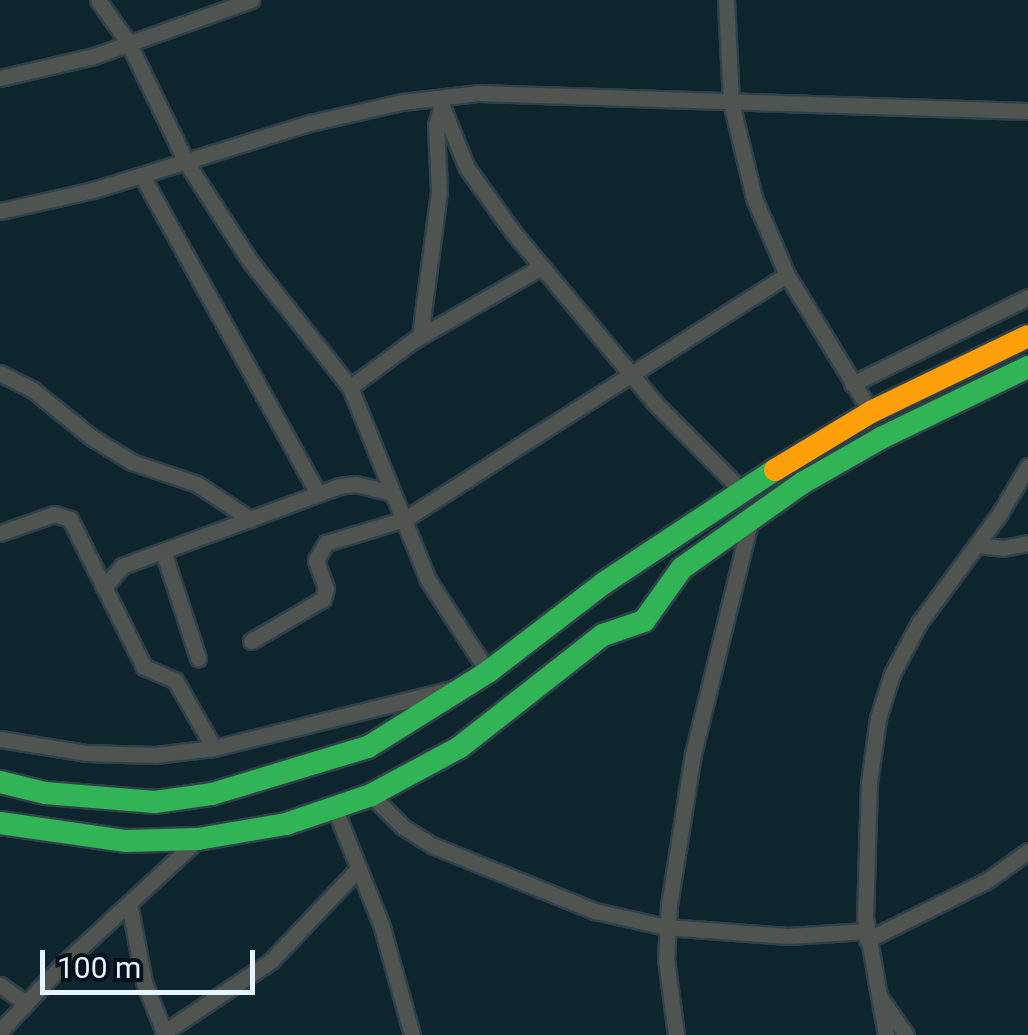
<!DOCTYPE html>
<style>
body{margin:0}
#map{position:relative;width:1028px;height:1035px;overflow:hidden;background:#0f252e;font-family:Roboto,sans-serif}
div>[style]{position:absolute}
.roads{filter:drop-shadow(2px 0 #2f4148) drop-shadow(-2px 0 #2f4148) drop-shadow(0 2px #2f4148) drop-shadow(0 -2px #2f4148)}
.street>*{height:15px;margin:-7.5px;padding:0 7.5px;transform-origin:7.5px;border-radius:7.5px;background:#505451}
.fast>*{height:22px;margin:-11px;padding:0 11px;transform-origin:11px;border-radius:11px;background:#30b455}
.slow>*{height:22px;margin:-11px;padding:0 11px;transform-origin:11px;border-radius:11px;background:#ff9f0a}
span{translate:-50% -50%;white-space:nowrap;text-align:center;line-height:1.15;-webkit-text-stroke:9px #041119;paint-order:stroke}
.scale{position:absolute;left:40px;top:950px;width:215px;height:45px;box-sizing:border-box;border:5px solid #e4f5fd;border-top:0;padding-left:12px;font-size:30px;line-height:35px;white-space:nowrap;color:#e4f5fd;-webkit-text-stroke:8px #041119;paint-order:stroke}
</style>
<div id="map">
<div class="roads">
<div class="street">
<i style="left:98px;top:0;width:52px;rotate:54.5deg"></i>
<i style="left:128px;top:42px;width:133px;rotate:64.2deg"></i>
<i style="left:186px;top:162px;width:118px;rotate:57.1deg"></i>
<i style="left:250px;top:261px;width:161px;rotate:51.6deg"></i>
<i style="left:350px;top:387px;width:208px;rotate:68deg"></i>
<i style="left:428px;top:580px;width:110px;rotate:56.9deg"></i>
<i style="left:726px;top:0;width:102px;rotate:87.2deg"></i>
<i style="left:731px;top:102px;width:99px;rotate:76.5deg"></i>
<i style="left:754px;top:198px;width:84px;rotate:66.8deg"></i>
<i style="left:787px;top:275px;width:161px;rotate:58.5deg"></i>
<i style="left:0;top:78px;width:97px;rotate:-13.2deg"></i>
<i style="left:94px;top:56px;width:167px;rotate:-19.6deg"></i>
<i style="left:439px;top:99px;width:74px;rotate:67.9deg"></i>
<i style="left:467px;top:168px;width:79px;rotate:54.3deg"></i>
<i style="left:513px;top:232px;width:221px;rotate:50.3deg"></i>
<i style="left:654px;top:402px;width:125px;rotate:45.3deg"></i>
<i style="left:142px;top:176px;width:363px;rotate:61deg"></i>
<i style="left:0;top:211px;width:95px;rotate:-12.7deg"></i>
<i style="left:93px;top:190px;width:227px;rotate:-17.2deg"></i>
<i style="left:310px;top:123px;width:94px;rotate:-12.9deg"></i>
<i style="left:402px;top:102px;width:78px;rotate:-6.7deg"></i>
<i style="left:479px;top:93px;width:549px;rotate:1.88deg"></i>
<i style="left:420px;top:336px;width:146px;rotate:-82.5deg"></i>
<i style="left:439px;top:191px;width:66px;rotate:-92.6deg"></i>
<i style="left:436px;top:125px;width:19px;rotate:-74deg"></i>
<i style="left:0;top:373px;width:37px;rotate:27deg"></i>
<i style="left:33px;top:390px;width:75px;rotate:39deg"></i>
<i style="left:91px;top:437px;width:48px;rotate:31.4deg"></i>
<i style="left:132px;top:462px;width:69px;rotate:18.7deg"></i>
<i style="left:197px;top:484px;width:64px;rotate:33.4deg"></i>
<i style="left:852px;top:384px;width:196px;rotate:-26.3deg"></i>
<i style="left:350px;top:387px;width:79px;rotate:-36.3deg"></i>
<i style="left:414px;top:340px;width:146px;rotate:-29.9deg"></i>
<i style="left:0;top:533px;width:57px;rotate:-19.4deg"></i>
<i style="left:54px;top:514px;width:17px;rotate:17deg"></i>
<i style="left:70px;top:519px;width:165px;rotate:63.4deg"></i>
<i style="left:144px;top:667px;width:34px;rotate:23deg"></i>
<i style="left:175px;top:680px;width:78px;rotate:60.2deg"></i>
<i style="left:976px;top:545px;width:27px;rotate:6deg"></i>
<i style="left:1003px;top:548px;width:25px;rotate:-11deg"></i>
<i style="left:163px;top:551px;width:113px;rotate:71.9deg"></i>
<i style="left:104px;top:587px;width:28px;rotate:-49deg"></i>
<i style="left:122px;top:566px;width:231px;rotate:-20.2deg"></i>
<i style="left:339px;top:486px;width:17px;rotate:-7deg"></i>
<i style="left:356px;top:484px;width:36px;rotate:14deg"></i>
<i style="left:251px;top:641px;width:83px;rotate:-30.3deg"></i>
<i style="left:323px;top:599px;width:11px;rotate:-75deg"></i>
<i style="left:326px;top:588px;width:30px;rotate:-110deg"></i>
<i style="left:316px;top:560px;width:20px;rotate:-60deg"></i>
<i style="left:326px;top:543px;width:83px;rotate:-16.9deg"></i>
<i style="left:405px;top:519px;width:453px;rotate:-32.6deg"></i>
<i style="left:0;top:739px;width:87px;rotate:9.2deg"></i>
<i style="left:86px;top:753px;width:69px;rotate:1.7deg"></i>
<i style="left:155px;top:755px;width:59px;rotate:-6.8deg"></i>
<i style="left:214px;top:748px;width:249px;rotate:-13.9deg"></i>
<i style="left:371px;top:795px;width:45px;rotate:45deg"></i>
<i style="left:403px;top:827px;width:36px;rotate:32deg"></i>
<i style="left:434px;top:846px;width:174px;rotate:22deg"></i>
<i style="left:595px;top:911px;width:73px;rotate:12.7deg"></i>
<i style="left:666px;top:927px;width:122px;rotate:4.2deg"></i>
<i style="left:788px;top:936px;width:78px;rotate:-3.7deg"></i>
<i style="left:335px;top:809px;width:124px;rotate:68.2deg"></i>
<i style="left:381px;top:924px;width:115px;rotate:74.4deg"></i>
<i style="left:129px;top:903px;width:80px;rotate:79.2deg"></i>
<i style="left:144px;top:982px;width:57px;rotate:68.4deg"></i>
<i style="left:867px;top:940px;width:135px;rotate:-26.4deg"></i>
<i style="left:988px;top:880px;width:49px;rotate:-35.9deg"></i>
<i style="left:0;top:985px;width:32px;rotate:35deg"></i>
<i style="left:879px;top:996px;width:47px;rotate:55.3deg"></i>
<i style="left:0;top:1031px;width:88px;rotate:-46.8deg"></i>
<i style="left:60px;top:967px;width:188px;rotate:-42.8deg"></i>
<i style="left:163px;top:1033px;width:130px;rotate:-33.7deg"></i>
<i style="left:271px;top:961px;width:127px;rotate:-46.6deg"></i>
<i style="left:676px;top:1035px;width:77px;rotate:-97.5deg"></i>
<i style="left:666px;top:959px;width:54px;rotate:-86.8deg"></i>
<i style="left:669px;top:905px;width:153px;rotate:-81deg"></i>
<i style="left:693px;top:754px;width:243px;rotate:-76.2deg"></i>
<i style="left:886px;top:1035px;width:120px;rotate:-100.1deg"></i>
<i style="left:865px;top:917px;width:134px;rotate:-88.3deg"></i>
<i style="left:869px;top:783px;width:66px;rotate:-82.1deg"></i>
<i style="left:878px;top:718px;width:46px;rotate:-72.3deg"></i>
<i style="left:892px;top:674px;width:58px;rotate:-62.1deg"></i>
<i style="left:919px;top:623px;width:137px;rotate:-53.6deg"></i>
<i style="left:1000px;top:513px;width:55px;rotate:-59.2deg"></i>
</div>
<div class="fast">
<i style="left:0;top:782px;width:46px;rotate:13.7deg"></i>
<i style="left:45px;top:793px;width:110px;rotate:4.7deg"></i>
<i style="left:155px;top:802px;width:58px;rotate:-8deg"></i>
<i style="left:212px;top:794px;width:163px;rotate:-16.8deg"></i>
<i style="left:368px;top:747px;width:142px;rotate:-32deg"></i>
<i style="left:488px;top:672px;width:146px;rotate:-37.5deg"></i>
<i style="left:604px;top:583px;width:205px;rotate:-33.5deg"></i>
<i style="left:0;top:823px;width:126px;rotate:8.2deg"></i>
<i style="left:125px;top:841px;width:73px;rotate:-1.6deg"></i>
<i style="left:198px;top:839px;width:89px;rotate:-9.7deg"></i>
<i style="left:286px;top:824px;width:90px;rotate:-18.8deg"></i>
<i style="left:371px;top:795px;width:101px;rotate:-28.3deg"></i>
<i style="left:460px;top:747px;width:182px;rotate:-38.1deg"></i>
<i style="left:603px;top:635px;width:43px;rotate:-18.9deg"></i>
<i style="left:644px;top:621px;width:65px;rotate:-54.4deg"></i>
<i style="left:682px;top:568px;width:149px;rotate:-35.2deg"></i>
<i style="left:804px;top:482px;width:89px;rotate:-29.7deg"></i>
<i style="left:881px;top:438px;width:163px;rotate:-25.8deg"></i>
</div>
<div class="slow">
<i style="left:775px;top:470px;width:112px;rotate:-31.1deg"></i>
<i style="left:871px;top:412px;width:174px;rotate:-25.8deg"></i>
</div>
</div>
<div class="scale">100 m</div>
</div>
